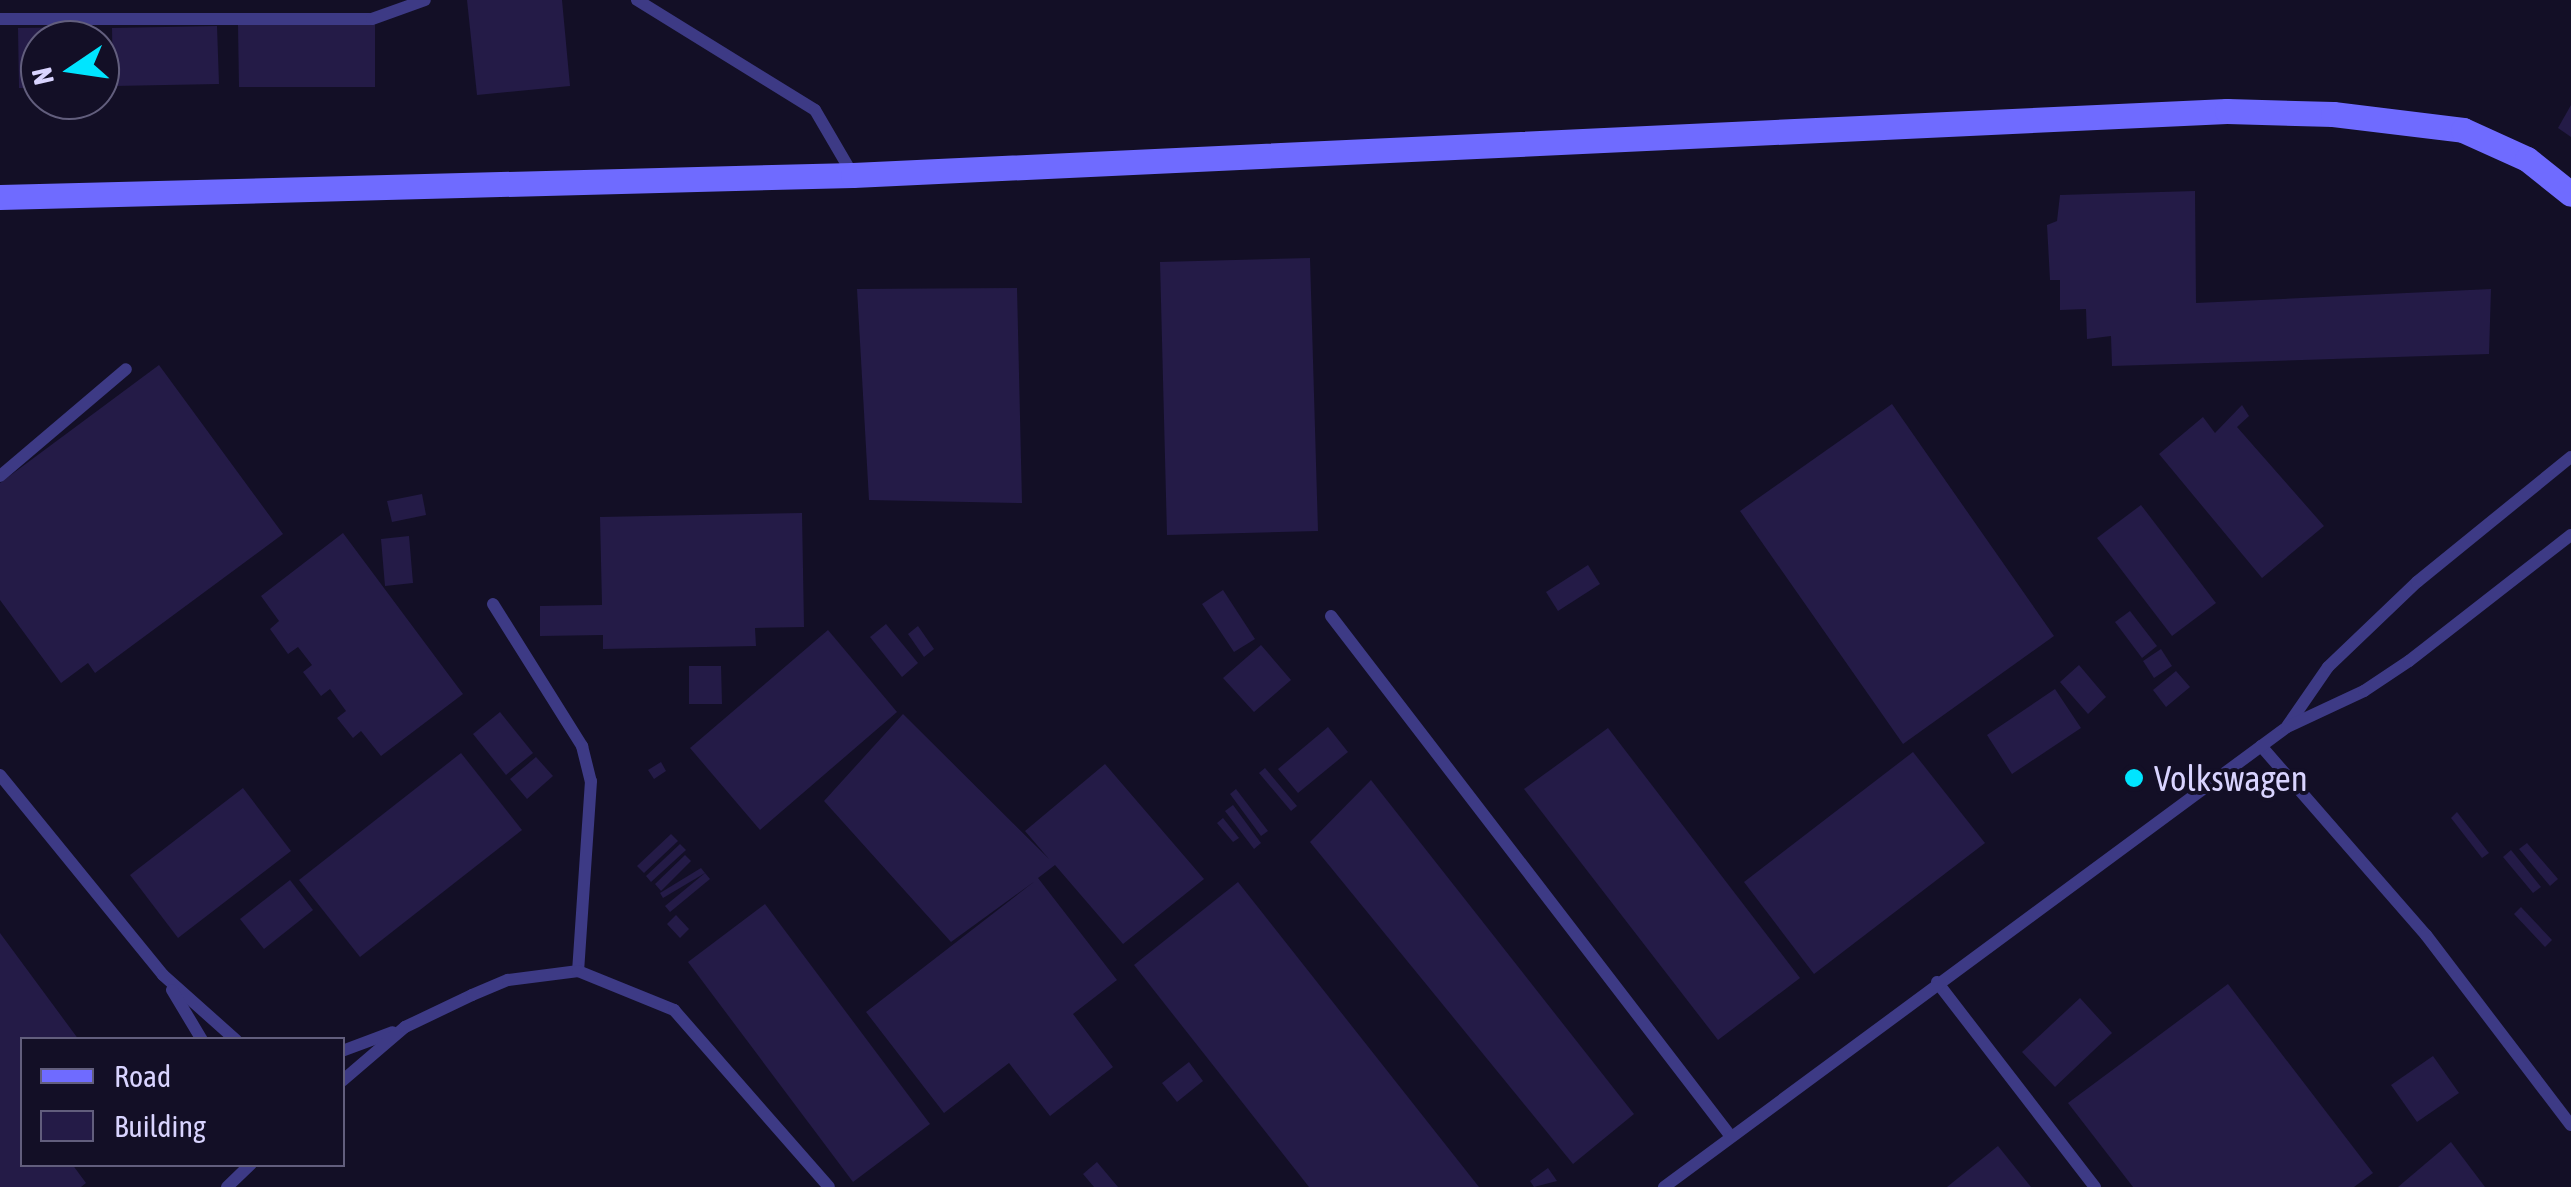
<!DOCTYPE html>
<style>
body{margin:0}
#map{position:relative;width:2571px;height:1187px;overflow:hidden;background:#130f26;font-family:"Asap Condensed",sans-serif}
div>[style]{position:absolute}
.building>*{inset:0;background:#241b47}
.service>*{height:12px;margin:-6px;padding:0 6px;transform-origin:6px;border-radius:6px;background:#3d3a85}
.secondary>*{height:25px;margin:-12.5px;padding:0 12.5px;transform-origin:12.5px;border-radius:12.5px;background:#6f6bff}
.dots>*{width:28px;height:28px;translate:-50% -50%;box-sizing:border-box;border:5px solid #130f26;border-radius:50%}
span{translate:-50% -50%;white-space:nowrap;text-align:center;line-height:1.15;-webkit-text-stroke:8px #130f26;paint-order:stroke}
.poi-label{font-size:35px;color:#d9d4ff}
.left{translate:0 -50%;text-align:left}
.legend{position:absolute;left:20px;top:1037px;width:325px;height:130px;box-sizing:border-box;background:#130f26;border:2px solid #625e7d;margin:0;padding:12px 18px;list-style:none;font-size:30px;color:#d9d4ff}
.legend li{display:flex;align-items:center;gap:20px;height:50px}
.legend b{width:50px;border:2px solid #625e7d}
.north{position:absolute;left:20px;top:20px;width:100px;height:100px;box-sizing:border-box;background:#130f26;border:2px solid #625e7d;border-radius:50%;rotate:257deg;font-size:28px;font-weight:700;line-height:40px;text-align:center;color:#d9d4ff}
.north::after{content:'';display:block;margin:auto;width:35px;height:45px;background:#00e5ff;clip-path:polygon(50% 0,100% 100%,50% 72%,0 100%)}
</style>
<div id="map">
<div class="building">
<i style="clip-path:polygon(467px 0,562px 0,570px 86px,477px 95px)"></i>
<i style="clip-path:polygon(238px 25px,375px 25px,375px 87px,239px 87px)"></i>
<i style="clip-path:polygon(217px 26px,219px 84px,113px 86px,112px 28px)"></i>
<i style="clip-path:polygon(94px 27px,94px 40px,40px 40px,40px 88px,19px 88px,18px 28px)"></i>
<i style="clip-path:polygon(2571px 105px,2571px 137px,2558px 128px)"></i>
<i style="clip-path:polygon(2195px 191px,2196px 303px,2491px 289px,2489px 354px,2112px 366px,2111px 336px,2087px 339px,2086px 309px,2060px 310px,2060px 280px,2050px 280px,2047px 225px,2057px 221px,2060px 195px)"></i>
<i style="clip-path:polygon(1310px 258px,1318px 531px,1167px 535px,1160px 262px)"></i>
<i style="clip-path:polygon(1017px 288px,1022px 503px,869px 500px,857px 289px)"></i>
<i style="clip-path:polygon(159px 365px,283px 534px,95px 673px,88px 663px,61px 683px,0 600px,0 483px)"></i>
<i style="clip-path:polygon(1892px 404px,2054px 636px,1903px 744px,1740px 511px)"></i>
<i style="clip-path:polygon(2242px 405px,2249px 416px,2237px 427px,2324px 526px,2262px 578px,2159px 454px,2203px 417px,2215px 433px)"></i>
<i style="clip-path:polygon(422px 494px,426px 515px,392px 522px,387px 501px)"></i>
<i style="clip-path:polygon(2141px 505px,2216px 603px,2172px 636px,2097px 538px)"></i>
<i style="clip-path:polygon(802px 513px,804px 627px,755px 628px,756px 646px,603px 649px,603px 635px,540px 636px,540px 606px,602px 605px,600px 517px)"></i>
<i style="clip-path:polygon(343px 533px,463px 694px,381px 756px,361px 731px,353px 738px,337px 718px,346px 711px,330px 689px,321px 696px,303px 672px,312px 665px,298px 647px,288px 654px,270px 629px,279px 621px,261px 596px)"></i>
<i style="clip-path:polygon(409px 536px,413px 583px,385px 586px,381px 539px)"></i>
<i style="clip-path:polygon(1588px 565px,1600px 584px,1558px 611px,1546px 592px)"></i>
<i style="clip-path:polygon(1223px 590px,1255px 639px,1234px 652px,1202px 604px)"></i>
<i style="clip-path:polygon(2130px 611px,2157px 646px,2142px 658px,2115px 622px)"></i>
<i style="clip-path:polygon(886px 624px,918px 663px,902px 677px,870px 637px)"></i>
<i style="clip-path:polygon(918px 626px,934px 649px,924px 657px,908px 634px)"></i>
<i style="clip-path:polygon(828px 630px,897px 712px,760px 830px,690px 748px)"></i>
<i style="clip-path:polygon(1261px 645px,1291px 680px,1254px 712px,1223px 678px)"></i>
<i style="clip-path:polygon(2161px 649px,2172px 666px,2154px 678px,2143px 661px)"></i>
<i style="clip-path:polygon(2079px 665px,2106px 697px,2088px 714px,2060px 682px)"></i>
<i style="clip-path:polygon(689px 666px,721px 666px,722px 704px,689px 704px)"></i>
<i style="clip-path:polygon(2176px 671px,2190px 687px,2166px 707px,2153px 690px)"></i>
<i style="clip-path:polygon(2055px 689px,2081px 728px,2012px 774px,1987px 735px)"></i>
<i style="clip-path:polygon(500px 712px,533px 753px,506px 775px,473px 734px)"></i>
<i style="clip-path:polygon(903px 714px,1049px 859px,1025px 831px,1105px 764px,1204px 879px,1123px 944px,1055px 865px,1038px 878px,1117px 980px,1073px 1014px,1113px 1067px,1050px 1116px,1009px 1063px,944px 1113px,866px 1012px,1035px 881px,951px 942px,824px 801px)"></i>
<i style="clip-path:polygon(1328px 727px,1348px 752px,1298px 793px,1278px 769px)"></i>
<i style="clip-path:polygon(1608px 728px,1800px 978px,1718px 1040px,1524px 789px)"></i>
<i style="clip-path:polygon(1913px 752px,1985px 843px,1814px 974px,1744px 882px)"></i>
<i style="clip-path:polygon(461px 753px,522px 830px,360px 957px,299px 880px)"></i>
<i style="clip-path:polygon(536px 757px,553px 776px,527px 799px,510px 779px)"></i>
<i style="clip-path:polygon(661px 762px,666px 771px,654px 779px,648px 770px)"></i>
<i style="clip-path:polygon(1265px 768px,1297px 806px,1291px 811px,1259px 773px)"></i>
<i style="clip-path:polygon(1371px 780px,1634px 1114px,1573px 1164px,1310px 842px)"></i>
<i style="clip-path:polygon(243px 788px,291px 851px,178px 938px,130px 875px)"></i>
<i style="clip-path:polygon(1236px 789px,1268px 831px,1261px 836px,1230px 794px)"></i>
<i style="clip-path:polygon(1233px 805px,1261px 843px,1254px 849px,1225px 811px)"></i>
<i style="clip-path:polygon(2457px 812px,2489px 853px,2482px 858px,2451px 818px)"></i>
<i style="clip-path:polygon(1223px 818px,1239px 838px,1233px 842px,1217px 823px)"></i>
<i style="clip-path:polygon(671px 834px,678px 841px,644px 873px,637px 866px)"></i>
<i style="clip-path:polygon(2527px 843px,2558px 879px,2550px 886px,2519px 849px)"></i>
<i style="clip-path:polygon(680px 844px,686px 850px,651px 882px,646px 876px)"></i>
<i style="clip-path:polygon(2511px 850px,2541px 887px,2533px 893px,2503px 857px)"></i>
<i style="clip-path:polygon(685px 855px,691px 861px,661px 891px,655px 884px)"></i>
<i style="clip-path:polygon(701px 868px,705px 873px,663px 898px,660px 893px)"></i>
<i style="clip-path:polygon(705px 873px,710px 879px,670px 912px,665px 906px)"></i>
<i style="clip-path:polygon(290px 880px,313px 910px,264px 949px,240px 919px)"></i>
<i style="clip-path:polygon(1238px 882px,1479px 1187px,1309px 1187px,1134px 965px)"></i>
<i style="clip-path:polygon(765px 904px,930px 1124px,853px 1182px,688px 962px)"></i>
<i style="clip-path:polygon(2521px 907px,2552px 940px,2545px 947px,2514px 914px)"></i>
<i style="clip-path:polygon(676px 915px,689px 929px,680px 938px,667px 924px)"></i>
<i style="clip-path:polygon(0 933px,79px 1040px,22px 1040px,22px 1164px,72px 1164px,86px 1183px,81px 1187px,0 1187px)"></i>
<i style="clip-path:polygon(2228px 984px,2373px 1173px,2354px 1187px,2133px 1187px,2068px 1103px)"></i>
<i style="clip-path:polygon(2080px 998px,2112px 1033px,2055px 1087px,2022px 1052px)"></i>
<i style="clip-path:polygon(2433px 1056px,2459px 1093px,2417px 1122px,2391px 1085px)"></i>
<i style="clip-path:polygon(1189px 1062px,1203px 1081px,1177px 1102px,1162px 1083px)"></i>
<i style="clip-path:polygon(2451px 1142px,2485px 1187px,2398px 1187px)"></i>
<i style="clip-path:polygon(1998px 1146px,2031px 1187px,1947px 1187px)"></i>
<i style="clip-path:polygon(1097px 1162px,1118px 1187px,1094px 1187px,1083px 1174px)"></i>
<i style="clip-path:polygon(1548px 1168px,1557px 1181px,1534px 1187px,1530px 1181px)"></i>
</div>
<div class="service">
<i style="left:637px;top:0;width:209px;rotate:31.7deg"></i>
<i style="left:815px;top:110px;width:75px;rotate:59.7deg"></i>
<i style="left:0;top:19px;width:372px"></i>
<i style="left:372px;top:19px;width:56px;rotate:-19.7deg"></i>
<i style="left:0;top:476px;width:165px;rotate:-40.3deg"></i>
<i style="left:493px;top:604px;width:168px;rotate:57.9deg"></i>
<i style="left:582px;top:746px;width:36px;rotate:76deg"></i>
<i style="left:591px;top:781px;width:190px;rotate:93.9deg"></i>
<i style="left:1331px;top:616px;width:653px;rotate:52.46deg"></i>
<i style="left:2288px;top:725px;width:70px;rotate:-55.4deg"></i>
<i style="left:2328px;top:667px;width:123px;rotate:-43.7deg"></i>
<i style="left:2417px;top:582px;width:198px;rotate:-39.1deg"></i>
<i style="left:2261px;top:746px;width:251px;rotate:48.9deg"></i>
<i style="left:2426px;top:935px;width:239px;rotate:52.7deg"></i>
<i style="left:0;top:775px;width:258px;rotate:50.8deg"></i>
<i style="left:163px;top:975px;width:98px;rotate:41.7deg"></i>
<i style="left:1937px;top:982px;width:259px;rotate:52.4deg"></i>
<i style="left:172px;top:990px;width:58px;rotate:59deg"></i>
<i style="left:342px;top:1051px;width:54px;rotate:-20.4deg"></i>
<i style="left:342px;top:1081px;width:83px;rotate:-40.6deg"></i>
<i style="left:405px;top:1027px;width:74px;rotate:-25.5deg"></i>
<i style="left:472px;top:995px;width:39px;rotate:-23deg"></i>
<i style="left:508px;top:980px;width:71px;rotate:-7.3deg"></i>
<i style="left:578px;top:971px;width:104px;rotate:22.1deg"></i>
<i style="left:674px;top:1010px;width:235px;rotate:48.8deg"></i>
<i style="left:227px;top:1187px;width:33px;rotate:-44deg"></i>
<i style="left:1664px;top:1187px;width:774px;rotate:-36.44deg"></i>
<i style="left:2287px;top:727px;width:85px;rotate:-25.1deg"></i>
<i style="left:2364px;top:691px;width:54px;rotate:-33.7deg"></i>
<i style="left:2409px;top:661px;width:205px;rotate:-37.9deg"></i>
</div>
<div class="secondary">
<i style="left:0;top:197px;width:853px;rotate:-1.48deg"></i>
<i style="left:853px;top:175px;width:1375px;rotate:-2.67deg"></i>
<i style="left:2227px;top:111px;width:106px;rotate:1.6deg"></i>
<i style="left:2333px;top:114px;width:131px;rotate:7deg"></i>
<i style="left:2463px;top:130px;width:70px;rotate:24.4deg"></i>
<i style="left:2527px;top:159px;width:56px;rotate:38.5deg"></i>
</div>
<div class="dots">
<i style="left:2134px;top:778px;background:#00e5ff"></i>
</div>
<div class="poi-label">
<span class="left" style="left:2154px;top:778px">Volkswagen</span>
</div>
<ul class="legend">
<li><b style="height:12px;background:#6f6bff"></b>Road</li>
<li><b style="height:28px;background:#241b47"></b>Building</li>
</ul>
<div class="north">N</div>
</div>
